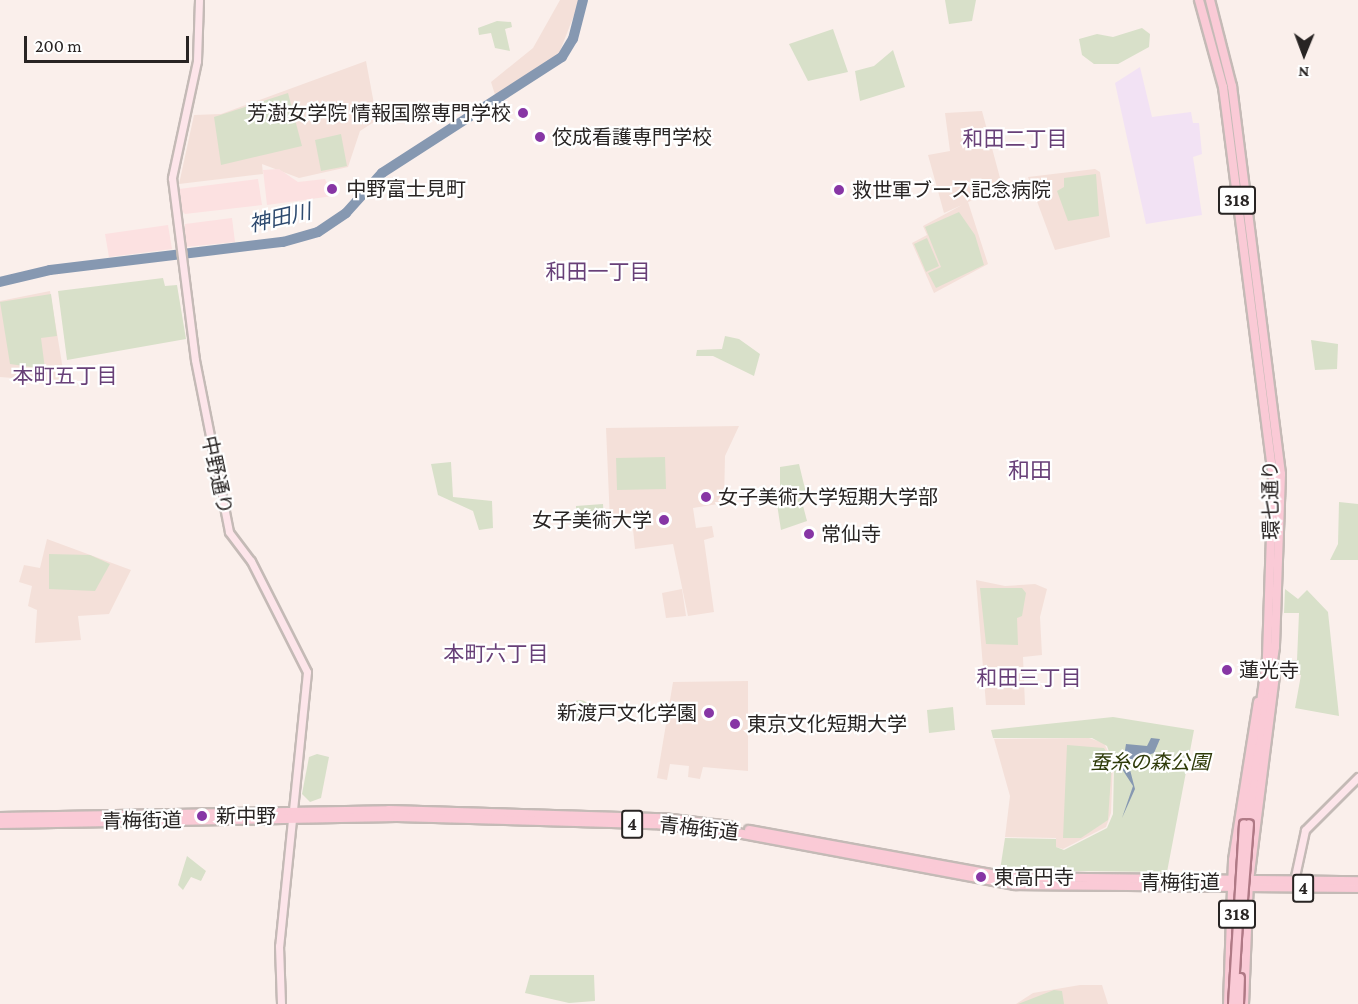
<!DOCTYPE html>
<meta charset="utf-8">
<style>
body{margin:0}
#map{position:relative;width:1358px;height:1004px;overflow:hidden;background:#faefeb;font-family:"Crimson Pro","Noto Sans JP",serif}
div>[style]{position:absolute}
.built>*{inset:0;background:#f4e0d9}
.industrial>*{inset:0;background:#fce1e1}
.medical>*{inset:0;background:#f2e2f4}
.green>*{inset:0;background:#d8e0c9}
.round{border-radius:50%}
.water>*{inset:0;background:#8698b1}
.river>*{height:10px;margin:-5px;padding:0 5px;transform-origin:5px;border-radius:5px;background:#8698b1}
.roads{filter:drop-shadow(2px 0 #c4bab6) drop-shadow(-2px 0 #c4bab6) drop-shadow(0 2px #c4bab6) drop-shadow(0 -2px #c4bab6)}
.secondary>*{height:7px;margin:-3.5px;padding:0 3.5px;transform-origin:3.5px;border-radius:3.5px;background:#fde5ea}
.primary>*{height:8px;margin:-4px;padding:0 4px;transform-origin:4px;border-radius:4px;background:#facad6}
.bridges{filter:drop-shadow(2px 0 #af7985) drop-shadow(-2px 0 #af7985) drop-shadow(0 2px #af7985) drop-shadow(0 -2px #af7985)}
.primary-bridge>*{height:8px;margin:-4px;padding:0 4px;transform-origin:4px;border-radius:4px;background:#facad6}
.dots>*{width:16px;height:16px;translate:-50% -50%;box-sizing:border-box;border:3px solid #fff;border-radius:50%}
span{translate:-50% -50%;white-space:nowrap;text-align:center;line-height:1.15;-webkit-text-stroke:4.5px #fff;paint-order:stroke}
.shield-label span{padding:2px 4px;background:#fff;border:2px solid;border-radius:4px;-webkit-text-stroke-width:0}
.shield-label{font-size:18px;color:#282423;font-weight:700}
.poi-label{font-size:20px;color:#282423}
.right{translate:-100% -50%;text-align:right}
.left{translate:0 -50%;text-align:left}
.street-label{font-size:20px;color:#282423}
.park-label{font-size:20px;color:#2f3b09;font-style:italic}
.neighbourhood-label{font-size:21px;color:#684078}
.water-label{font-size:21px;color:#2e4a6f;font-style:italic}
.quarter-label{font-size:22px;color:#684078}
.north{position:absolute;left:1274px;top:24px;width:60px;height:60px;-webkit-text-stroke:4px #fff;paint-order:stroke;rotate:181deg;font-size:16px;font-weight:700;line-height:24px;text-align:center;color:#282423}
.north::after{content:'';display:block;margin:auto;width:21px;height:27px;background:#282423;clip-path:polygon(50% 0,100% 100%,50% 72%,0 100%)}
.scale{position:absolute;left:24px;top:36px;width:165px;height:27px;box-sizing:border-box;border:3px solid #282423;border-top:0;padding-left:8px;font-size:18px;line-height:21px;white-space:nowrap;color:#282423;-webkit-text-stroke:4px #fff;paint-order:stroke}
</style>
<div id="map">
<div class="built">
<i style="clip-path:polygon(560px 0,580px 0,558px 56px,496px 98px,491px 82px,533px 48px)"></i>
<i style="clip-path:polygon(366px 61px,377px 120px,360px 131px,348px 167px,299px 178px,262px 164px,263px 174px,179px 184px,194px 115px,221px 114px)"></i>
<i style="clip-path:polygon(982px 111px,1003px 189px,968px 202px,988px 264px,934px 293px,912px 243px,927px 235px,923px 226px,962px 205px,944px 213px,928px 155px,950px 151px,945px 113px)"></i>
<i style="clip-path:polygon(1095px 169px,1100px 172px,1110px 237px,1055px 250px,1028px 177px)"></i>
<i style="clip-path:polygon(50px 291px,65px 382px,0 377px,0 301px)"></i>
<i style="clip-path:polygon(739px 426px,725px 456px,724px 503px,693px 508px,696px 528px,712px 526px,714px 537px,704px 540px,714px 612px,688px 616px,673px 544px,635px 549px,632px 519px,610px 521px,606px 428px)"></i>
<i style="clip-path:polygon(47px 539px,131px 570px,109px 614px,78px 616px,81px 640px,35px 643px,37px 610px,28px 606px,32px 586px,19px 582px,24px 565px,40px 568px)"></i>
<i style="clip-path:polygon(976px 580px,1005px 586px,1035px 584px,1047px 589px,1040px 617px,1042px 655px,1023px 657px,1025px 705px,986px 705px)"></i>
<i style="clip-path:polygon(682px 589px,686px 616px,666px 618px,662px 593px)"></i>
<i style="clip-path:polygon(748px 681px,748px 771px,703px 767px,700px 779px,688px 777px,689px 766px,670px 764px,667px 780px,657px 778px,673px 682px)"></i>
<i style="clip-path:polygon(1089px 738px,1104px 743px,1113px 762px,1111px 813px,1106px 827px,1063px 849px,1056px 847px,1056px 838px,1005px 837px,1010px 796px,994px 739px)"></i>
<i style="clip-path:polygon(1080px 985px,1102px 985px,1108px 1004px,1016px 1004px,1033px 993px)"></i>
</div>
<div class="industrial">
<i style="clip-path:polygon(279px 169px,298px 182px,325px 179px,333px 196px,267px 205px,263px 170px)"></i>
<i style="clip-path:polygon(258px 179px,262px 205px,185px 214px,182px 211px,179px 189px)"></i>
<i style="clip-path:polygon(232px 218px,235px 242px,185px 247px,185px 224px)"></i>
<i style="clip-path:polygon(168px 225px,172px 249px,109px 257px,105px 234px)"></i>
</div>
<div class="medical">
<i style="clip-path:polygon(1140px 67px,1152px 117px,1191px 112px,1193px 123px,1199px 123px,1202px 154px,1193px 157px,1202px 215px,1146px 224px,1115px 83px)"></i>
</div>
<div class="green">
<i style="clip-path:polygon(945px 0,976px 0,972px 21px,949px 24px)"></i>
<i style="clip-path:polygon(497px 21px,511px 22px,512px 27px,505px 29px,510px 51px,495px 48px,491px 33px,479px 35px,478px 28px)"></i>
<i style="clip-path:polygon(1142px 28px,1150px 34px,1149px 47px,1118px 64px,1094px 64px,1082px 55px,1079px 39px,1097px 34px,1113px 37px)"></i>
<i style="clip-path:polygon(833px 29px,848px 72px,808px 81px,789px 44px)"></i>
<i style="clip-path:polygon(893px 50px,905px 87px,860px 101px,855px 71px,874px 66px)"></i>
<i style="clip-path:polygon(288px 93px,302px 146px,221px 165px,214px 117px)"></i>
<i style="clip-path:polygon(341px 134px,347px 166px,321px 171px,315px 140px)"></i>
<i style="clip-path:polygon(1096px 174px,1099px 216px,1068px 221px,1057px 191px,1064px 187px,1064px 178px)"></i>
<i style="clip-path:polygon(959px 212px,975px 235px,984px 265px,936px 288px,928px 273px,941px 267px,925px 227px)"></i>
<i style="clip-path:polygon(927px 238px,939px 266px,926px 272px,914px 244px)"></i>
<i style="clip-path:polygon(163px 278px,165px 286px,177px 285px,186px 339px,67px 360px,58px 291px)"></i>
<i style="clip-path:polygon(51px 294px,57px 336px,41px 338px,45px 369px,10px 364px,0 302px)"></i>
<i style="clip-path:polygon(725px 336px,739px 339px,760px 354px,754px 376px,713px 356px,696px 356px,697px 350px,722px 349px)"></i>
<i style="clip-path:polygon(1311px 340px,1338px 344px,1337px 369px,1315px 370px)"></i>
<i style="clip-path:polygon(665px 457px,666px 489px,617px 490px,616px 458px)"></i>
<i style="clip-path:polygon(451px 462px,453px 497px,492px 501px,493px 528px,479px 530px,473px 511px,438px 495px,431px 464px)"></i>
<i style="clip-path:polygon(799px 464px,806px 493px,786px 500px,784px 486px,780px 486px,780px 467px)"></i>
<i style="clip-path:polygon(801px 498px,807px 521px,781px 530px,777px 504px)"></i>
<i style="clip-path:polygon(1339px 502px,1358px 504px,1358px 560px,1330px 560px,1338px 544px)"></i>
<i style="clip-path:polygon(603px 504px,604px 522px,576px 522px,576px 506px)"></i>
<i style="clip-path:polygon(49px 554px,90px 555px,110px 564px,95px 591px,49px 589px)"></i>
<i style="clip-path:polygon(980px 588px,1022px 588px,1026px 593px,1022px 616px,1017px 618px,1018px 645px,986px 644px)"></i>
<i style="clip-path:polygon(1285px 589px,1298px 599px,1307px 590px,1328px 612px,1339px 716px,1295px 708px,1301px 675px,1283px 672px,1283px 660px,1297px 660px,1299px 613px,1284px 613px)"></i>
<i class="round" style="left:570px;top:700px;width:20px;height:20px"></i>
<i style="clip-path:polygon(953px 707px,955px 730px,929px 733px,927px 710px)"></i>
<i style="clip-path:polygon(1113px 717px,1194px 730px,1167px 872px,1000px 870px,1005px 838px,1056px 839px,1056px 847px,1064px 850px,1107px 828px,1113px 814px,1114px 766px,1107px 746px,1092px 738px,993px 738px,991px 730px)"></i>
<i style="clip-path:polygon(1067px 745px,1104px 748px,1112px 762px,1108px 820px,1081px 838px,1063px 838px)"></i>
<i style="clip-path:polygon(317px 754px,329px 757px,321px 798px,310px 802px,302px 794px,309px 757px)"></i>
<i style="clip-path:polygon(187px 856px,206px 871px,201px 881px,191px 877px,183px 890px,178px 885px)"></i>
<i style="clip-path:polygon(530px 975px,594px 975px,595px 1001px,569px 1003px,525px 993px)"></i>
<i style="clip-path:polygon(1054px 990px,1062px 991px,1064px 1004px,1018px 1004px)"></i>
</div>
<div class="water">
<i style="clip-path:polygon(1151px 738px,1160px 739px,1154px 753px,1128px 762px,1135px 789px,1122px 818px,1133px 786px,1122px 769px,1126px 744px,1147px 746px)"></i>
</div>
<div class="river">
<i style="left:0;top:282px;width:51px;rotate:-13.5deg"></i>
<i style="left:50px;top:270px;width:235px;rotate:-6.9deg"></i>
<i style="left:283px;top:242px;width:36px;rotate:-16deg"></i>
<i style="left:318px;top:232px;width:34px;rotate:-34deg"></i>
<i style="left:346px;top:213px;width:54px;rotate:-48deg"></i>
<i style="left:382px;top:173px;width:214px;rotate:-32.8deg"></i>
<i style="left:562px;top:57px;width:21px;rotate:-59deg"></i>
<i style="left:573px;top:39px;width:40px;rotate:-75.6deg"></i>
</div>
<div class="roads">
<div class="secondary">
<i style="left:199px;top:0;width:61px;rotate:91.9deg"></i>
<i style="left:197px;top:61px;width:120px;rotate:102.1deg"></i>
<i style="left:172px;top:178px;width:183px;rotate:82.8deg"></i>
<i style="left:195px;top:360px;width:175px;rotate:78.8deg"></i>
<i style="left:229px;top:532px;width:36px;rotate:53deg"></i>
<i style="left:251px;top:561px;width:124px;rotate:63.2deg"></i>
<i style="left:307px;top:672px;width:275px;rotate:95.8deg"></i>
<i style="left:279px;top:946px;width:58px;rotate:88deg"></i>
<i style="left:1294px;top:881px;width:52px;rotate:-77.8deg"></i>
<i style="left:1305px;top:830px;width:75px;rotate:-45deg"></i>
</div>
<div class="primary">
<i style="left:1199px;top:0;width:90px;rotate:74.6deg"></i>
<i style="left:1223px;top:87px;width:391px;rotate:82.7deg"></i>
<i style="left:1273px;top:475px;width:184px;rotate:91.9deg"></i>
<i style="left:1267px;top:659px;width:167px;rotate:97.9deg"></i>
<i style="left:1210px;top:0;width:89px;rotate:75.7deg"></i>
<i style="left:1232px;top:86px;width:391px;rotate:82.8deg"></i>
<i style="left:1281px;top:474px;width:173px;rotate:92deg"></i>
<i style="left:1275px;top:647px;width:179px;rotate:98.4deg"></i>
<i style="left:0;top:817px;width:389px;rotate:-1deg"></i>
<i style="left:389px;top:810px;width:274px;rotate:1.7deg"></i>
<i style="left:663px;top:818px;width:68px;rotate:6.7deg"></i>
<i style="left:0;top:824px;width:397px;rotate:-1deg"></i>
<i style="left:397px;top:817px;width:258px;rotate:1.6deg"></i>
<i style="left:655px;top:824px;width:77px;rotate:5.9deg"></i>
<i style="left:732px;top:832px;width:288px;rotate:10.6deg"></i>
<i style="left:1015px;top:885px;width:343px;rotate:0.5deg"></i>
<i style="left:749px;top:830px;width:263px;rotate:10.3deg"></i>
<i style="left:1008px;top:877px;width:350px;rotate:0.7deg"></i>
<i style="left:1228px;top:1004px;width:144px;rotate:-88deg"></i>
<i style="left:1233px;top:860px;width:160px;rotate:-81deg"></i>
<i style="left:1244px;top:1004px;width:123px;rotate:-87.7deg"></i>
<i style="left:1249px;top:881px;width:207px;rotate:-82.8deg"></i>
</div>
</div>
<div class="bridges">
<div class="primary-bridge">
<i style="left:1243px;top:900px;width:76px;rotate:-85.5deg"></i>
<i style="left:1233px;top:1004px;width:180px;rotate:-86.5deg"></i>
<i style="left:1239px;top:1004px;width:26px;rotate:-88deg"></i>
</div>
</div>
<div class="dots">
<i style="left:523px;top:113px;background:#8736a5"></i>
<i style="left:540px;top:137px;background:#8736a5"></i>
<i style="left:332px;top:189px;background:#8736a5"></i>
<i style="left:839px;top:190px;background:#8736a5"></i>
<i style="left:706px;top:497px;background:#8736a5"></i>
<i style="left:664px;top:520px;background:#8736a5"></i>
<i style="left:809px;top:534px;background:#8736a5"></i>
<i style="left:1227px;top:670px;background:#8736a5"></i>
<i style="left:709px;top:713px;background:#8736a5"></i>
<i style="left:735px;top:724px;background:#8736a5"></i>
<i style="left:202px;top:816px;background:#8736a5"></i>
<i style="left:981px;top:877px;background:#8736a5"></i>
</div>
<div class="shield-label">
<span style="left:1237px;top:200px">318</span>
<span style="left:632px;top:824px">4</span>
<span style="left:1303px;top:888px">4</span>
<span style="left:1237px;top:914px">318</span>
</div>
<div class="poi-label">
<span class="right" style="left:511px;top:113px">芳澍女学院 情報国際専門学校</span>
<span class="left" style="left:552px;top:137px">佼成看護専門学校</span>
<span class="left" style="left:346px;top:189px">中野富士見町</span>
<span class="left" style="left:852px;top:190px">救世軍ブース記念病院</span>
<span class="left" style="left:718px;top:497px">女子美術大学短期大学部</span>
<span class="right" style="left:652px;top:520px">女子美術大学</span>
<span class="left" style="left:821px;top:534px">常仙寺</span>
<span class="left" style="left:1239px;top:670px">蓮光寺</span>
<span class="right" style="left:697px;top:713px">新渡戸文化学園</span>
<span class="left" style="left:747px;top:724px">東京文化短期大学</span>
<span class="left" style="left:216px;top:816px">新中野</span>
<span class="left" style="left:994px;top:877px">東高円寺</span>
</div>
<div class="street-label">
<span style="left:217px;top:475px;rotate:78deg">中野通り</span>
<span style="left:1271px;top:500px;rotate:-91deg">環七通り</span>
<span style="left:142px;top:821px;rotate:-1deg">青梅街道</span>
<span style="left:699px;top:829px;rotate:6deg">青梅街道</span>
<span style="left:1180px;top:882px">青梅街道</span>
</div>
<div class="park-label">
<span style="left:1150px;top:762px">蚕糸の森公園</span>
</div>
<div class="neighbourhood-label">
<span style="left:1015px;top:139px">和田二丁目</span>
<span style="left:598px;top:272px">和田一丁目</span>
<span style="left:65px;top:376px">本町五丁目</span>
<span style="left:496px;top:654px">本町六丁目</span>
<span style="left:1029px;top:678px">和田三丁目</span>
</div>
<div class="water-label">
<span style="left:280px;top:218px;rotate:-13deg">神田川</span>
</div>
<div class="quarter-label">
<span style="left:1030px;top:471px">和田</span>
</div>
<div class="north">N</div>
<div class="scale">200 m</div>
</div>
